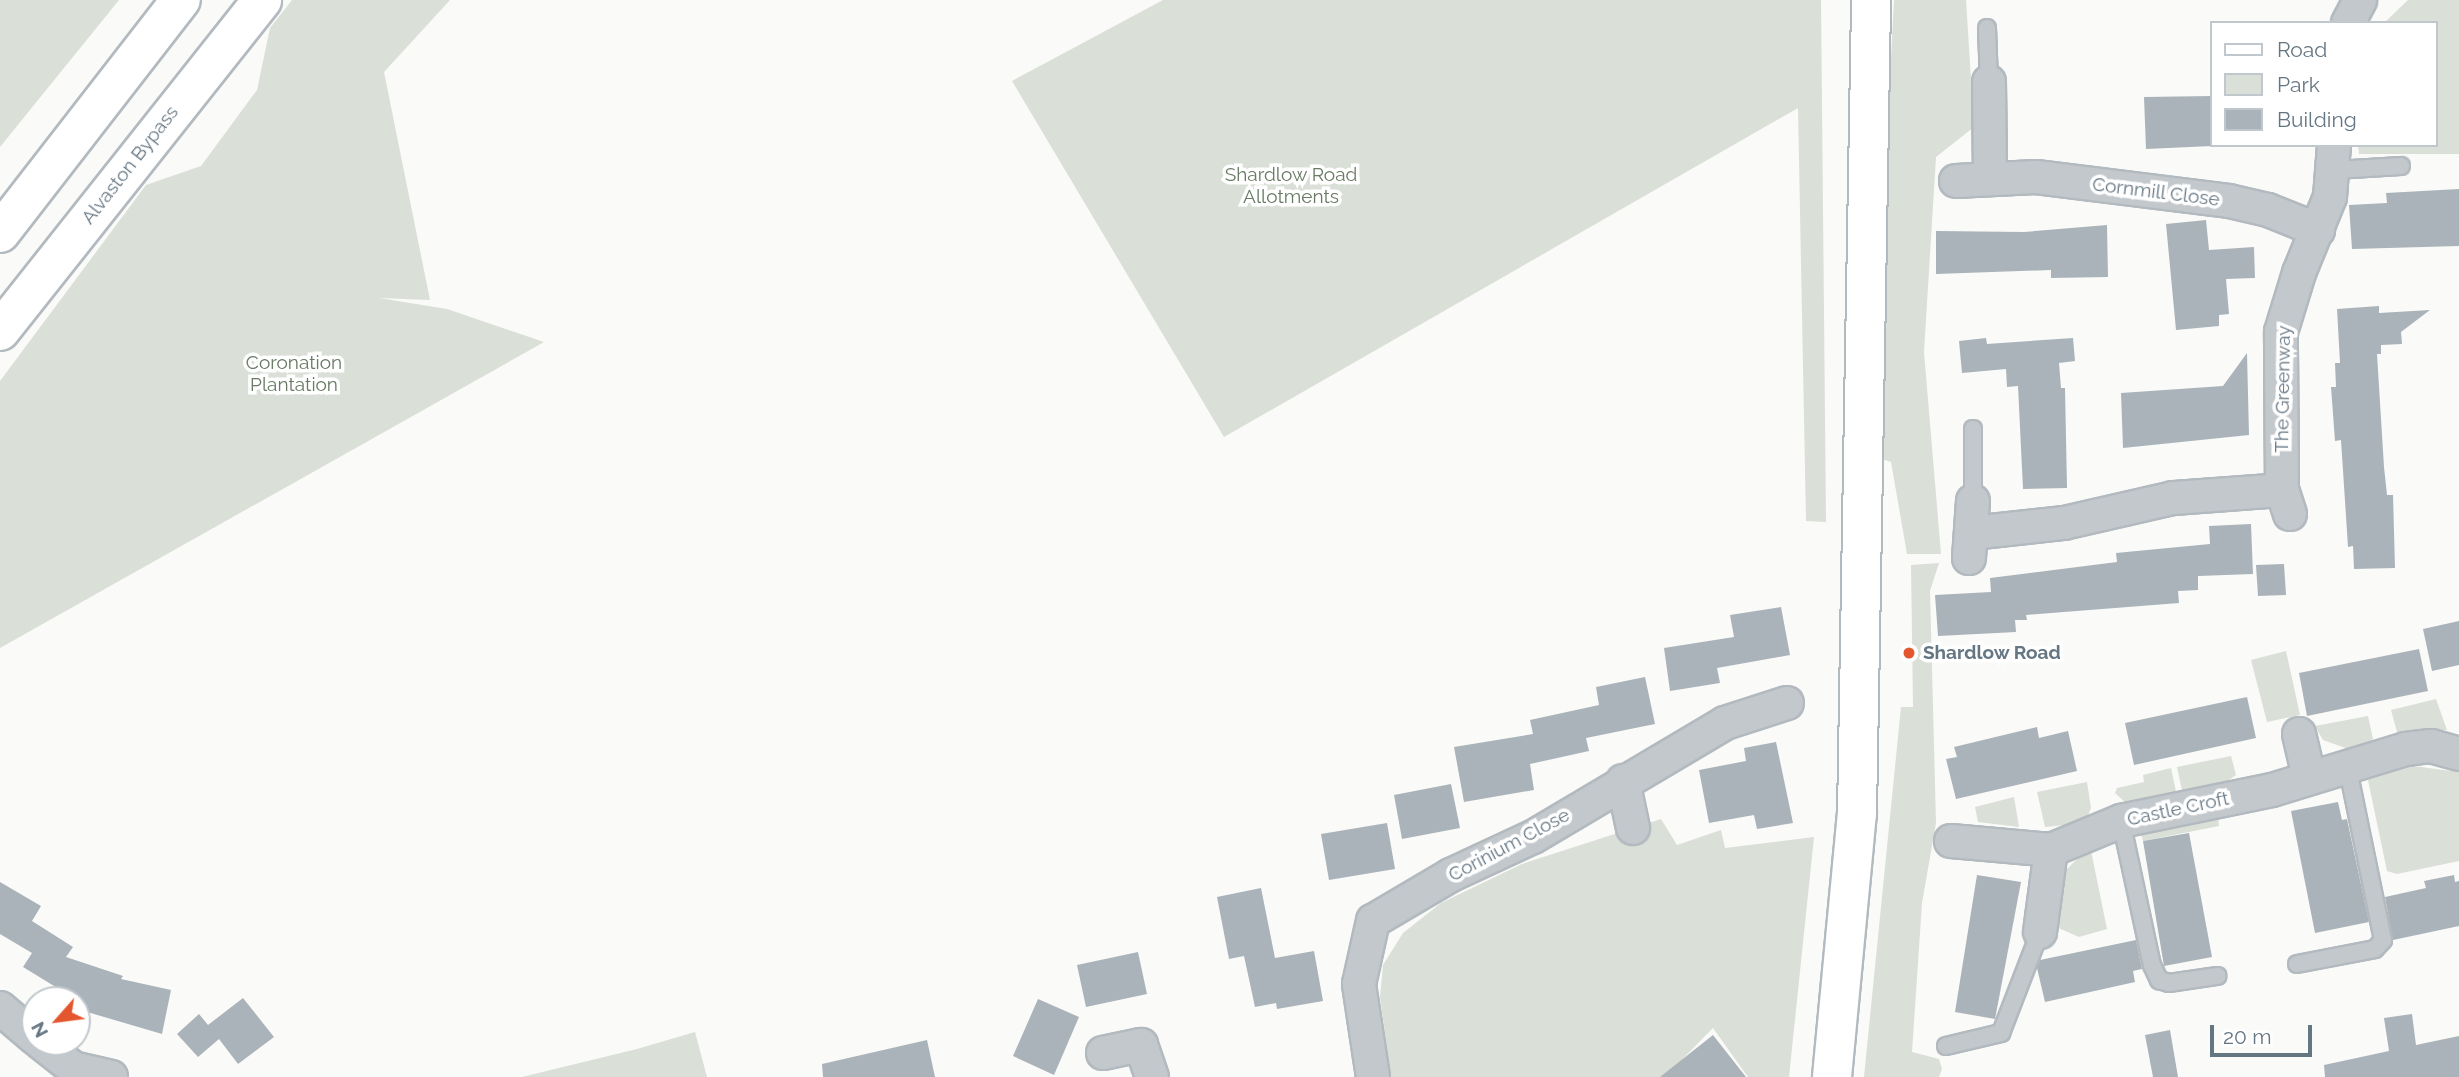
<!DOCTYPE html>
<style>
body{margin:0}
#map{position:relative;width:2459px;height:1077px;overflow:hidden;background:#fafaf8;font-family:Raleway,sans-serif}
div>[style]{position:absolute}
.green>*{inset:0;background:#dadfd7}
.building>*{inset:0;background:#aab3b9}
.roads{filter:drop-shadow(2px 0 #b3babf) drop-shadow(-2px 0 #b3babf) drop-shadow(0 2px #b3babf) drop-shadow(0 -2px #b3babf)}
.lane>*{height:16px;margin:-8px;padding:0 8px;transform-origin:8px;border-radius:8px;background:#c3c8cc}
.street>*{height:32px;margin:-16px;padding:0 16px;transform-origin:16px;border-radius:16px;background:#c3c8cc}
.secondary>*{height:38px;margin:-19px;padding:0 19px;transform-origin:19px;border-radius:19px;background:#fff}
.highway>*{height:38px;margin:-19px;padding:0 19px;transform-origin:19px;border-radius:19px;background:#fff}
.dots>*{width:19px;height:19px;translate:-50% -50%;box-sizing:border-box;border:4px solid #fff;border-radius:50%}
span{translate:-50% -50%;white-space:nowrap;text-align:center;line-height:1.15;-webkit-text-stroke:7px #fff;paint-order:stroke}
.street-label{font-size:19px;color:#657683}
.park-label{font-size:19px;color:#687a64}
.poi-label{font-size:19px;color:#657683;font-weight:700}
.left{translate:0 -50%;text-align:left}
.legend{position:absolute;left:2210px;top:21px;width:228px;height:126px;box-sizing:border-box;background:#fff;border:2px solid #c1c8cd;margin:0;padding:9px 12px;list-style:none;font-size:21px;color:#657683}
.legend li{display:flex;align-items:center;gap:14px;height:35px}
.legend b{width:35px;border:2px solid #c1c8cd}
.north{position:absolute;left:21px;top:986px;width:70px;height:70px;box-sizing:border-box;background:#fff;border:2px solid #c1c8cd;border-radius:50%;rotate:242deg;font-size:19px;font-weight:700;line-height:28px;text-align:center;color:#657683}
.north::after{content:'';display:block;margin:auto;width:24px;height:32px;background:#e4572e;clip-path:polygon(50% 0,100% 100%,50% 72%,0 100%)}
.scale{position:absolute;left:2210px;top:1025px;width:102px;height:32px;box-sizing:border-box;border:4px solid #657683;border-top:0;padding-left:9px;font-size:21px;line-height:24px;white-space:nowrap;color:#657683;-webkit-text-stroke:5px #fff;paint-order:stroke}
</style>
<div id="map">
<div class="green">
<i style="clip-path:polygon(0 0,119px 0,0 147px)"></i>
<i style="clip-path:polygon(292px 0,450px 0,384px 72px,430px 300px,379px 298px,447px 309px,544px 342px,0 648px,0 381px,146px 185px,201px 166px,257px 90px,270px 28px)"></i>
<i style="clip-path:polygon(1163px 0,1821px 0,1826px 522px,1806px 521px,1798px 108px,1224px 437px,1012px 81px)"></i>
<i style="clip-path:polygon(1894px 0,1966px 0,1974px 127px,1936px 157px,1924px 352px,1941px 554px,1907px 554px,1891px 462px,1882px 459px,1888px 116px)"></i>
<i style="clip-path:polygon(2408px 0,2459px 0,2459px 154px,2359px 154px,2358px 145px,2436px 145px,2436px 23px,2384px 23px)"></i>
<i style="clip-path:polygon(1939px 563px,1930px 591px,1936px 823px,1922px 903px,1912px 1052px,1939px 1059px,1942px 1069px,1939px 1077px,1864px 1077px,1901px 707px,1913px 707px,1911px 565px)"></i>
<i style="clip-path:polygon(2286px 651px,2300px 715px,2267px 722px,2251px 660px)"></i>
<i style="clip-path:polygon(2436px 699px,2447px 730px,2397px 732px,2391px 710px)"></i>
<i style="clip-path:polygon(2368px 716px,2373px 739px,2365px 746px,2351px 750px,2323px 740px,2315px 726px)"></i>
<i style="clip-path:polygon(2231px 756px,2236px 775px,2217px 788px,2183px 795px,2177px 767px)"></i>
<i style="clip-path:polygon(2413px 766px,2459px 772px,2459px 861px,2397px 874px,2387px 871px,2368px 780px)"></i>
<i style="clip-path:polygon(2171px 768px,2177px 796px,2127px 804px,2115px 793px,2117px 788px,2144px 782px,2143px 775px)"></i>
<i style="clip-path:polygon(2087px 782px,2091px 808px,2087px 818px,2076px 824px,2045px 827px,2037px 792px)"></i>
<i style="clip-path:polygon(2014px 797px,2019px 827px,1978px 822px,1975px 807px)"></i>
<i style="clip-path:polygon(2218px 816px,2219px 826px,2143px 841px,2141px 833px)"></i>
<i style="clip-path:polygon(1661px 819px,1677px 845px,1721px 830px,1725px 848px,1814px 837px,1789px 1077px,1748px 1077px,1713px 1028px,1665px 1077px,1391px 1077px,1380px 997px,1383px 965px,1403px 933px,1441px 903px,1522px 864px)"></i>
<i style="clip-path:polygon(2090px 846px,2107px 929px,2079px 937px,2054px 926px,2066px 870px)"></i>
<i style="clip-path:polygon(695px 1032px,707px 1077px,522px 1077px,637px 1049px)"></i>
</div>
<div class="building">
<i style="clip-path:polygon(2212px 96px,2212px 146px,2146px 149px,2144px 97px)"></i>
<i style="clip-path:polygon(2459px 189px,2459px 246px,2352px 249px,2349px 205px,2387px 203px,2386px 193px)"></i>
<i style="clip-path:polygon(2206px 220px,2209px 250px,2254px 247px,2255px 278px,2226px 279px,2229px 314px,2219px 315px,2219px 326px,2176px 330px,2166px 224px)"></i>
<i style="clip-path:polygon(2107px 225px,2108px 277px,2051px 278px,2051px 270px,1936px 274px,1936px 231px,2024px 232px)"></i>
<i style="clip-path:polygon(2379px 306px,2379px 313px,2430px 310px,2401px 332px,2402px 344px,2381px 345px,2381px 354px,2377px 354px,2384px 467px,2387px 495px,2393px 495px,2395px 568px,2354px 569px,2353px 546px,2348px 547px,2341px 440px,2335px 441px,2331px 387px,2336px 387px,2335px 363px,2340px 363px,2337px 309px)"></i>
<i style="clip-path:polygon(1986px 338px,1987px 344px,2073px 338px,2075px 361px,2059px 363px,2061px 388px,2065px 388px,2067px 488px,2023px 489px,2018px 386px,2007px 387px,2006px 369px,1962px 373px,1959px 341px)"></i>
<i style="clip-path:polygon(2247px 353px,2249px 435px,2123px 448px,2121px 393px,2223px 386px)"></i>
<i style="clip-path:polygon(2251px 524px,2253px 574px,2198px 576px,2198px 590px,2178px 591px,2179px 603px,2026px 615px,2027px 620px,2015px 620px,2016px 632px,1938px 636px,1935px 595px,1991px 592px,1990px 578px,2117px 562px,2116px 553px,2210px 544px,2209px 526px)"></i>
<i style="clip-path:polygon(2284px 564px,2286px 595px,2258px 596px,2256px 565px)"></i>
<i style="clip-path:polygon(1781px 607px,1790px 655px,1717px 668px,1720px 683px,1670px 691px,1664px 648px,1734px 637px,1730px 615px)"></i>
<i style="clip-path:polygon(2459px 621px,2459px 665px,2432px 671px,2423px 629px)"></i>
<i style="clip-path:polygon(2419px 649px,2428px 691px,2307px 716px,2299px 673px)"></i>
<i style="clip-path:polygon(1645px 677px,1655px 724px,1586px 738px,1589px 751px,1530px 764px,1534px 790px,1464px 802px,1454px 747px,1533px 734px,1530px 720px,1599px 705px,1596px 687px)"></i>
<i style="clip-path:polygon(2247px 697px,2256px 738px,2134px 765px,2125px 723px)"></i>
<i style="clip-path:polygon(2037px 727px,2039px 738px,2068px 731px,2077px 771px,1956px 799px,1946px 759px,1957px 757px,1954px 747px)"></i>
<i style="clip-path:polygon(1776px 742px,1793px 823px,1757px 829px,1754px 815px,1709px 823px,1699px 770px,1746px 761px,1744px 748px)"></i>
<i style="clip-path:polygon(1451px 784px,1460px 828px,1402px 839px,1394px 795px)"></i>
<i style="clip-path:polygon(2338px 802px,2342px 820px,2347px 819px,2369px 922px,2315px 933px,2291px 811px)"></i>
<i style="clip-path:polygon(1387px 823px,1395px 869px,1329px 880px,1321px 834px)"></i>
<i style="clip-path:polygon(2189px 833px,2212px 957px,2164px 966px,2143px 841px)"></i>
<i style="clip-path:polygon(1977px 875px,2021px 882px,1995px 1019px,1955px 1012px)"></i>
<i style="clip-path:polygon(2454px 875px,2455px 882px,2459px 881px,2459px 926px,2393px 940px,2385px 897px,2426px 888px,2424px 881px)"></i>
<i style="clip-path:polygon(0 882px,41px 906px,32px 921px,73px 947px,66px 957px,123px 976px,121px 979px,171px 990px,162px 1034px,77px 1009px,77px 1000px,23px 967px,32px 953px,0 934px)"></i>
<i style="clip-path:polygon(1261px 888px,1275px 958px,1314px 951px,1323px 1001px,1277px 1009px,1276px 1003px,1255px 1007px,1244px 956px,1229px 959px,1217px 897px)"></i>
<i style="clip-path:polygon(2136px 940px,2142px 969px,2133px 971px,2135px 982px,2045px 1002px,2037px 968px,2040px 960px)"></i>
<i style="clip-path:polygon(1138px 952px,1147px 994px,1086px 1007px,1077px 965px)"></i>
<i style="clip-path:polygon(243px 998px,274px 1037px,238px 1064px,219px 1039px,198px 1057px,177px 1034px,199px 1014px,208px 1025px)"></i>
<i style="clip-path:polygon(1038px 999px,1079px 1017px,1054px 1075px,1013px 1056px)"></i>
<i style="clip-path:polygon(2412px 1014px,2416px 1045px,2459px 1036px,2459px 1077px,2325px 1077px,2324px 1065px,2389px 1051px,2384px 1018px)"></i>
<i style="clip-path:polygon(2170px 1030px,2178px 1077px,2153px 1077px,2145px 1035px)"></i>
<i style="clip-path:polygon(1713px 1035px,1746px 1077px,1660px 1077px)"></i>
<i style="clip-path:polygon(927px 1040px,935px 1077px,823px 1077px,822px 1064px)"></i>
</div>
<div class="roads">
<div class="lane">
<i style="left:1987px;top:28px;width:54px;rotate:87.9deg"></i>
<i style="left:2335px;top:170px;width:66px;rotate:-3.5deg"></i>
<i style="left:1973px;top:429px;width:72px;rotate:90deg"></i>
<i style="left:2121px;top:821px;width:147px;rotate:77.9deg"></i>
<i style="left:2152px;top:965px;width:17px;rotate:65deg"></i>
<i style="left:2159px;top:980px;width:10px;rotate:17deg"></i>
<i style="left:2169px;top:983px;width:49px;rotate:-8.3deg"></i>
<i style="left:2297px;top:964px;width:79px;rotate:-10.9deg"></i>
<i style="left:2375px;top:949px;width:12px;rotate:-48deg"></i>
<i style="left:2383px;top:940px;width:179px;rotate:-101.6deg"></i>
<i style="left:1946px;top:1046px;width:57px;rotate:-13.3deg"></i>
<i style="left:2001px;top:1033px;width:108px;rotate:-68.9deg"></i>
</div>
<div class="street">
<i style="left:2348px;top:23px;width:26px;rotate:-62deg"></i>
<i style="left:1989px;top:82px;width:95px;rotate:89.4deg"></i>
<i style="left:1956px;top:181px;width:80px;rotate:-2.9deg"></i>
<i style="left:2036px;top:177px;width:194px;rotate:7.1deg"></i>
<i style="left:2229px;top:201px;width:40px;rotate:13deg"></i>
<i style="left:2268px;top:210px;width:54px;rotate:21.8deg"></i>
<i style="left:2290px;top:514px;width:25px;rotate:-108deg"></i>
<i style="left:2282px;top:490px;width:158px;rotate:-90.4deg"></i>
<i style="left:2281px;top:332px;width:62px;rotate:-73deg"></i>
<i style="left:2299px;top:273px;width:82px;rotate:-67.8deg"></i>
<i style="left:2330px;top:197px;width:52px;rotate:-85.6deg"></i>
<i style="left:1972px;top:533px;width:93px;rotate:-6.2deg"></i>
<i style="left:2064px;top:523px;width:112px;rotate:-12.9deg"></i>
<i style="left:2173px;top:498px;width:109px;rotate:-4.2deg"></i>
<i style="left:1969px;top:558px;width:57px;rotate:-86deg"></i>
<i style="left:2299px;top:734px;width:44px;rotate:76.9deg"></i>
<i style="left:1623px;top:781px;width:48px;rotate:78deg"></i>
<i style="left:1951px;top:841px;width:100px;rotate:5.1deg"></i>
<i style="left:2051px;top:850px;width:76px;rotate:-22.5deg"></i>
<i style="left:2121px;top:821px;width:154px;rotate:-11.6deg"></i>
<i style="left:2272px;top:790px;width:140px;rotate:-17deg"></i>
<i style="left:2406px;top:749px;width:25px;rotate:-7deg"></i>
<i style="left:2431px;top:746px;width:29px;rotate:16deg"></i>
<i style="left:2040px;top:932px;width:83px;rotate:-82.4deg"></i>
<i style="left:0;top:1008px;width:46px;rotate:40.6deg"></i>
<i style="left:40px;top:1042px;width:42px;rotate:38.2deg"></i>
<i style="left:73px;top:1068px;width:39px;rotate:13deg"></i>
<i style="left:1103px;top:1053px;width:39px;rotate:-12deg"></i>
<i style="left:1141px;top:1045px;width:34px;rotate:71deg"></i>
<i style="left:1373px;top:1077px;width:94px;rotate:-98.6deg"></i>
<i style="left:1359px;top:984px;width:65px;rotate:-77.5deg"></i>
<i style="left:1373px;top:921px;width:91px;rotate:-30.5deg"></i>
<i style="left:1451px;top:875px;width:90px;rotate:-24.9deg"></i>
<i style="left:1533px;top:837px;width:223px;rotate:-30.7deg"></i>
<i style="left:1725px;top:723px;width:65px;rotate:-17.9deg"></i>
</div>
<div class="secondary">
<i style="left:1832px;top:1077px;width:264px;rotate:-84.6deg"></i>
<i style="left:1857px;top:814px;width:814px;rotate:-89.01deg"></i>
</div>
<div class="highway">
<i style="left:0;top:233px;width:295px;rotate:-52.2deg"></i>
<i style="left:0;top:331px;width:422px;rotate:-51.6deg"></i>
</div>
</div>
<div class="dots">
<i style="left:1909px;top:653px;background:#e4572e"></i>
</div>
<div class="street-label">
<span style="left:130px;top:165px;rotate:-52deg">Alvaston Bypass</span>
<span style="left:2156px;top:192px;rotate:7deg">Cornmill Close</span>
<span style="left:2283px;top:389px;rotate:-89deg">The Greenway</span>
<span style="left:2178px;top:809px;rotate:-12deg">Castle Croft</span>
<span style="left:1509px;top:845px;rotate:-28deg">Corinium Close</span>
</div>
<div class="park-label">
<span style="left:1291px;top:186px">Shardlow Road<br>Allotments</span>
<span style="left:294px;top:374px">Coronation<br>Plantation</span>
</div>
<div class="poi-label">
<span class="left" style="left:1923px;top:653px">Shardlow Road</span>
</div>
<ul class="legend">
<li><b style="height:9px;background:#fff"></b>Road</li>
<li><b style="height:19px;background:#dadfd7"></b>Park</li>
<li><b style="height:19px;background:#aab3b9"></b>Building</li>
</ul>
<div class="north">N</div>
<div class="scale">20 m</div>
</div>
